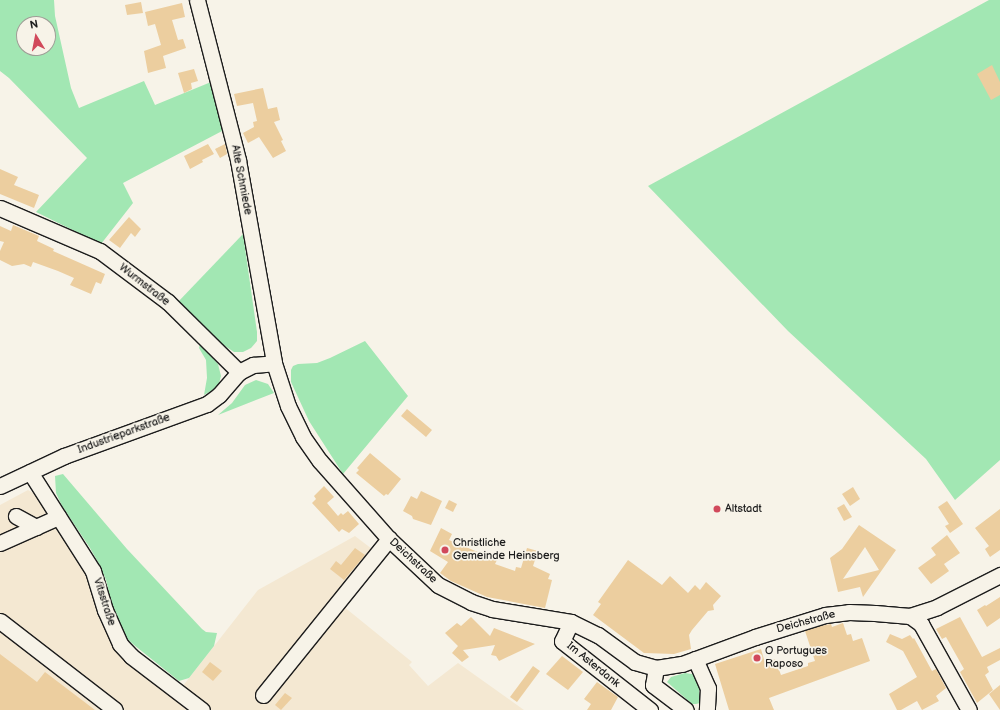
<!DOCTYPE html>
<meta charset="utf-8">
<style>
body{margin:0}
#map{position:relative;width:1000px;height:710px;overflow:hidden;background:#f7f3e8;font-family:"Balsamiq Sans",sans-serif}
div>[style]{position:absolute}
.built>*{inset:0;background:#f4e8d2}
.green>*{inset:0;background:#a2e7b3}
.building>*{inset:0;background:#ecce9f}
.roads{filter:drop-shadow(1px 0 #1c1c1c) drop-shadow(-1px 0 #1c1c1c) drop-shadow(0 1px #1c1c1c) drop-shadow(0 -1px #1c1c1c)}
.minor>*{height:15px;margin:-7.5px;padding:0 7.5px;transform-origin:7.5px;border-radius:7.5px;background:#f7f3e8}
.dots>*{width:11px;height:11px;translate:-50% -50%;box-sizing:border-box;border:2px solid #f7f3e8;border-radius:50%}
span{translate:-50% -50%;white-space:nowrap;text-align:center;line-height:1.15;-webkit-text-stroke:3.5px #f7f3e8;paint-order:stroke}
.street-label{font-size:11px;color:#1c1c1c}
.poi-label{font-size:11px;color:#1c1c1c}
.left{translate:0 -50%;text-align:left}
.north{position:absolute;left:16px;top:16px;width:40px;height:40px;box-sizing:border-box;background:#f7f3e8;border:1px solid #9f9d96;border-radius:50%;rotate:350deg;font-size:11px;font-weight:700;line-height:16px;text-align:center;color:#1c1c1c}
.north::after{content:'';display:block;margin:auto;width:14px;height:18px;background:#d1495b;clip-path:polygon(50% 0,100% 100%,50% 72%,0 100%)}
</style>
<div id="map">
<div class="built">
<i style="clip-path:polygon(28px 490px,37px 495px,79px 559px,90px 582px,106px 630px,175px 696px,258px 590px,355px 536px,372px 549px,343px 606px,412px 662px,409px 665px,428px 686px,458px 663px,524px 710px,0 710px,0 505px)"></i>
</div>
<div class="green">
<i style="clip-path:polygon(evenodd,0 0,54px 0,55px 16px,71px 88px,79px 108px,144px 81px,155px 105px,211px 82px,224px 130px,123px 183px,133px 203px,101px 244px,36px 212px,87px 158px,9px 78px,0 71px,0 0,24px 24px,48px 24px,48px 48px,24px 48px,24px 24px)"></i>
<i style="clip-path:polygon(989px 0,1000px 0,1000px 460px,955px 500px,926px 459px,788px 331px,648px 186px)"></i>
<i style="clip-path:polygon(243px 234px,257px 332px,257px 341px,251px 348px,243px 352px,234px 352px,213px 338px,177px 303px)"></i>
<i style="clip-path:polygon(365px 341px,408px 396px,343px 474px,309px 421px,291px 382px,291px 370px,293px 366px,298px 364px,317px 363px,330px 358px)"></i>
<i style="clip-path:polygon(200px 344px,218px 364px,221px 376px,218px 387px,204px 395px,207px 378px,206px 360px,199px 348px)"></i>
<i style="clip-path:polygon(256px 380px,268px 384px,274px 393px,218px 415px,232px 403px,245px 385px)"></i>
<i style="clip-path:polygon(63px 474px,127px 549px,202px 629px,206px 632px,217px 633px,214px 646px,189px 678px,179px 681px,134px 645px,122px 634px,113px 611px,106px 580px,99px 564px,90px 548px,62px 506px,56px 493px,55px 476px)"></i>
<i style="clip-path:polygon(685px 673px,692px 674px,696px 677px,699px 686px,700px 703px,696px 704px,692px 704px,667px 682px,671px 677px)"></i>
</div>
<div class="building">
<i style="clip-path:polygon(141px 2px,143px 13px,127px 15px,125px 5px)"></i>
<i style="clip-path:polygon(182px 3px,185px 17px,172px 20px,178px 40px,183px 39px,186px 48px,163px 56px,166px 68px,148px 73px,144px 51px,161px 45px,155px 24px,148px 26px,145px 12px)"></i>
<i style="clip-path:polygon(992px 65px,1000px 82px,1000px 95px,991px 100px,977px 74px)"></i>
<i style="clip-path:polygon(194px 69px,198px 81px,191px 83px,192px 89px,184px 93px,178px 73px)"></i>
<i style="clip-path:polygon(263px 88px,268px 109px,277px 107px,280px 120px,274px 122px,283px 140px,281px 141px,286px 151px,273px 158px,259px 137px,248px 143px,243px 133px,254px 127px,253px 122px,257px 121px,253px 103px,237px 106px,234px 94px)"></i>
<i style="clip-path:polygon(208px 144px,214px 154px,202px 160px,203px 162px,190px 169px,184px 156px)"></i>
<i style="clip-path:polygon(225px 144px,227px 154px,220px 158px,215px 149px)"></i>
<i style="clip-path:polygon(0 169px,18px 177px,14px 185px,39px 195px,34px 208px,0 194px)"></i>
<i style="clip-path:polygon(129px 217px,141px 229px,135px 237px,131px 233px,120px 248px,109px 240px)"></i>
<i style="clip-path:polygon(13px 225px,39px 236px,37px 241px,54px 249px,53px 251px,105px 274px,101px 284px,96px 282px,91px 294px,70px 285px,74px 278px,58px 271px,33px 262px,31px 267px,24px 264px,12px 266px,0 260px,0 251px,4px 242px,0 241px,0 226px,11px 231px)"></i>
<i style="clip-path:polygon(407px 409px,432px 430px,426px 437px,401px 416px)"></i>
<i style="clip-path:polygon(370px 453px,401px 479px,388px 495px,386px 494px,384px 496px,356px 473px,359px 470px,357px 468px)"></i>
<i style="clip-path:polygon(324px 486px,334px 497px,327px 503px,338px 516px,341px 513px,343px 515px,348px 511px,359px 524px,349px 533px,342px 529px,339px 532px,312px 503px,316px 499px,314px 496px)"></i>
<i style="clip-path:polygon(853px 487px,860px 499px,850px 506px,842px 494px)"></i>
<i style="clip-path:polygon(421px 491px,442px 501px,431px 525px,413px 519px,412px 516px,403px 511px,411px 496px,417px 499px)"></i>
<i style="clip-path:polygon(449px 500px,457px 504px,453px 512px,445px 508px)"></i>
<i style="clip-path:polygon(947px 501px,963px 524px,950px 533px,945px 526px,949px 524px,938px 507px)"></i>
<i style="clip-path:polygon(844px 504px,852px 517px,844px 521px,837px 508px)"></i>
<i style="clip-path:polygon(1000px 509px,1000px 550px,990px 557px,985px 549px,989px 546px,975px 528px)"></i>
<i style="clip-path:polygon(evenodd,859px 525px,896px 550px,863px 597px,860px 587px,838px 592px,830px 558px,842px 549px,859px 525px,865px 547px,879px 570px,843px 579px,865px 547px)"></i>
<i style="clip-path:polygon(441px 528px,452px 534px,449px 540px,497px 560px,495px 564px,515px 571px,516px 567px,521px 568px,527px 548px,538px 551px,533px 566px,550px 574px,548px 579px,552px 580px,545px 608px,487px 597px,451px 581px,440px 573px,448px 562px,430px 551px)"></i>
<i style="clip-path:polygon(947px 535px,960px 553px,944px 564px,949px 571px,931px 584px,918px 568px,936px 555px,931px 548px)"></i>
<i style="clip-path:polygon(355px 548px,365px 555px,344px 580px,330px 569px,336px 561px,341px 565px)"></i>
<i style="clip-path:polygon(628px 560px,662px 585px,670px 576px,688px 593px,695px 585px,700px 590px,706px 582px,721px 596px,713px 605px,714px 610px,708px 611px,692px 630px,689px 635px,691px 649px,674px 654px,644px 653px,593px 615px,601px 604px,598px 602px)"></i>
<i style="clip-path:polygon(1000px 597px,1000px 618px,987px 627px,977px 610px,985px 605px,986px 606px)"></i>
<i style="clip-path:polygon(471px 617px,490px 636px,494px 628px,535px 644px,499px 661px,496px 656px,491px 655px,495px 645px,463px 650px,469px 657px,462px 662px,452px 653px,458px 646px,445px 633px,457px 623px,461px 626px)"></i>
<i style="clip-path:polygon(960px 617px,982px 657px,1000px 648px,1000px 660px,987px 667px,989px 672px,985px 675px,993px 690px,977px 703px,960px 672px,964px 669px,946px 637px,942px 639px,936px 629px)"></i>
<i style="clip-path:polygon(843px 623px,847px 635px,851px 634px,853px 641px,862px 638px,870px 661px,769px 698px,774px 710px,729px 710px,715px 664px,761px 649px,765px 663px,775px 659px,781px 675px,808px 666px,808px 663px,815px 661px,805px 631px,820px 626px,831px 624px,832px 627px)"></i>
<i style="clip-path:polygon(890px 634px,902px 639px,910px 635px,913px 639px,914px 638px,932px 671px,936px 669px,946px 688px,936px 696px,939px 701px,922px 710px,917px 701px,901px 710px,897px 710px,889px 694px,917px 677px,903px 651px,886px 642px)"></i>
<i style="clip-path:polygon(0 654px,37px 682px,45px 672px,95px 710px,0 710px)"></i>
<i style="clip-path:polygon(562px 656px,583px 672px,568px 690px,546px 674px)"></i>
<i style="clip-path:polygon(210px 662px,222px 671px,213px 681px,202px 672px)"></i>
<i style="clip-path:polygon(533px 666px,540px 671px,517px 702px,510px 697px)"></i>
<i style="clip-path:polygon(597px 682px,618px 697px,611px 710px,587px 710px,591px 704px,584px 699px)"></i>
<i style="clip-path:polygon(1000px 685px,1000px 710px,989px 694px)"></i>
<i style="clip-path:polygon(285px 693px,292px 698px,281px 710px,275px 705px)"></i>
</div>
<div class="roads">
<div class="minor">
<i style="left:197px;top:0;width:165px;rotate:75.6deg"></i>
<i style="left:238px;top:160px;width:206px;rotate:79.9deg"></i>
<i style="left:274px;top:363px;width:45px;rotate:72deg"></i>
<i style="left:288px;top:406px;width:34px;rotate:64deg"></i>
<i style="left:303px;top:437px;width:29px;rotate:55deg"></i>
<i style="left:320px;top:461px;width:104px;rotate:48.5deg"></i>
<i style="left:389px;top:539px;width:67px;rotate:43.2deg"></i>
<i style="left:438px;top:585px;width:37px;rotate:27deg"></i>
<i style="left:471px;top:602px;width:22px;rotate:18deg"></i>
<i style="left:492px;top:609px;width:80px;rotate:9.3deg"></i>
<i style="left:571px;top:622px;width:30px;rotate:26deg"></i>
<i style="left:598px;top:635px;width:46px;rotate:36.1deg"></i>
<i style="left:635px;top:662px;width:22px;rotate:16deg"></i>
<i style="left:656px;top:668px;width:26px;rotate:-9deg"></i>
<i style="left:682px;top:664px;width:78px;rotate:-20.3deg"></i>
<i style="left:755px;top:637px;width:73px;rotate:-17.4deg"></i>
<i style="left:825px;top:615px;width:24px;rotate:-7deg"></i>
<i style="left:849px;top:612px;width:26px;rotate:2deg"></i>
<i style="left:875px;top:613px;width:35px;rotate:5deg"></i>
<i style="left:910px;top:616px;width:28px;rotate:-18deg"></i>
<i style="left:937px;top:607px;width:71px;rotate:-26.9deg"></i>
<i style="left:0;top:208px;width:109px;rotate:23.3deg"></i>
<i style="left:100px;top:251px;width:85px;rotate:36.9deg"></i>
<i style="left:168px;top:302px;width:100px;rotate:44.6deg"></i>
<i style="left:30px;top:472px;width:117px;rotate:57.5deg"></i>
<i style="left:93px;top:571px;width:41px;rotate:72.9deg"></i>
<i style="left:105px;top:610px;width:37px;rotate:66deg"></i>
<i style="left:120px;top:644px;width:16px;rotate:47deg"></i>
<i style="left:131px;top:656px;width:89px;rotate:37.3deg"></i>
<i style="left:0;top:486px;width:71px;rotate:-25.1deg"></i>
<i style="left:64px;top:456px;width:152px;rotate:-20deg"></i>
<i style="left:207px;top:404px;width:15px;rotate:-37deg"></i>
<i style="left:219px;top:395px;width:30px;rotate:-49deg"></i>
<i style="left:239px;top:372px;width:16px;rotate:-27deg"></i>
<i style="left:253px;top:365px;width:21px;rotate:-5deg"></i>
<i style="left:16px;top:516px;width:23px;rotate:29deg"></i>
<i style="left:0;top:543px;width:64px;rotate:-24.1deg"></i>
<i style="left:910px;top:616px;width:14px;rotate:36deg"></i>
<i style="left:921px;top:624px;width:98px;rotate:60.8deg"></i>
<i style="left:0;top:621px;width:145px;rotate:37.7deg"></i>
<i style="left:571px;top:622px;width:21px;rotate:115deg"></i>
<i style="left:562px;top:641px;width:112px;rotate:38.1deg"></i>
<i style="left:695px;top:659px;width:32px;rotate:66deg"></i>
<i style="left:708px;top:688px;width:22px;rotate:93deg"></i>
<i style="left:656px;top:668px;width:17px;rotate:100deg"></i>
<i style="left:653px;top:685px;width:41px;rotate:37.1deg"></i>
<i style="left:263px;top:695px;width:201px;rotate:-51.1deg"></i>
</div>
</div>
<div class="dots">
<i style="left:717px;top:509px;background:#d1495b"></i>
<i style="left:445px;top:550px;background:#d1495b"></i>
<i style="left:757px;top:658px;background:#d1495b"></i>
</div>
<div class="street-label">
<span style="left:241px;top:180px;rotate:79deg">Alte Schmiede</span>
<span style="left:144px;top:285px;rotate:38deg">Wurmstraße</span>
<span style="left:124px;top:434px;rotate:-20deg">Industrieparkstraße</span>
<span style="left:413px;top:561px;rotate:43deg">Deichstraße</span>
<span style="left:104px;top:602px;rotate:72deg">Vitsstraße</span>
<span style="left:806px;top:622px;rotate:-15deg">Deichstraße</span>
<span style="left:593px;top:665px;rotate:39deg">Im Asterdank</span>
</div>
<div class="poi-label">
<span class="left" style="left:725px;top:509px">Altstadt</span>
<span class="left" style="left:453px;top:550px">Christliche<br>Gemeinde Heinsberg</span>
<span class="left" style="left:765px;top:658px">O Portugues<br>Raposo</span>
</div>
<div class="north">N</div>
</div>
